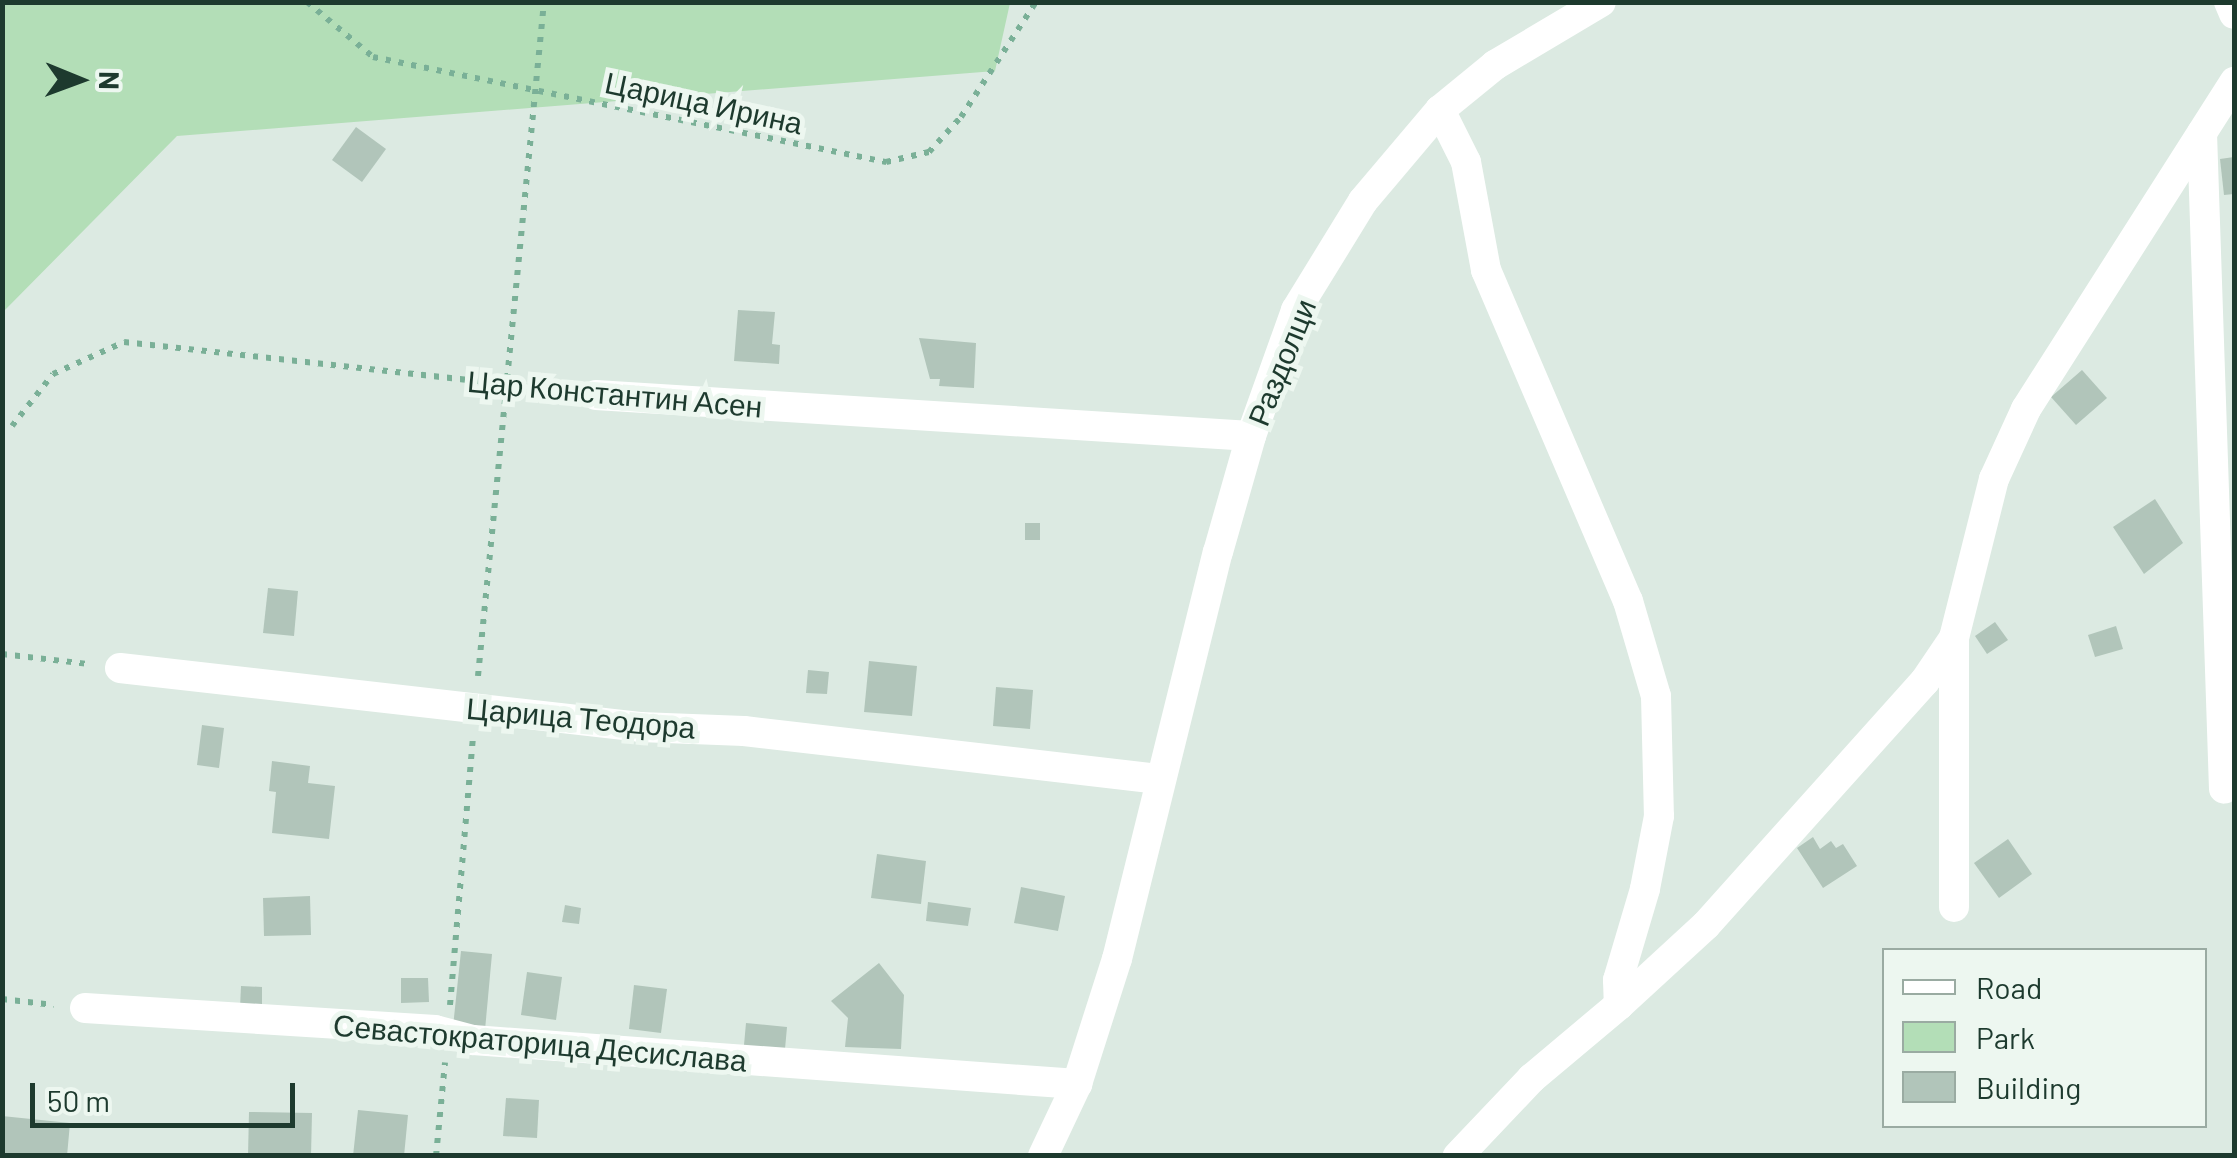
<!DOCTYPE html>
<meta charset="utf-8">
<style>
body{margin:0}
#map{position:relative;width:2237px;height:1158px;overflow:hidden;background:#dceae2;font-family:Barlow,sans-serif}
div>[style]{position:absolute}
.green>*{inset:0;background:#b3deb7}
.building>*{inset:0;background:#b1c5ba}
.path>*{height:6px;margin-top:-3px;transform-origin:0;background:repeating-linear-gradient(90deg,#7ab097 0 5px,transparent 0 13px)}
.street>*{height:30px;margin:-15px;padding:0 15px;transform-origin:15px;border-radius:15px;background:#fff}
span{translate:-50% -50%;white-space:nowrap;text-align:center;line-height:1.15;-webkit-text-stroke:10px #edf7f0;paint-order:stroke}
.street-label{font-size:30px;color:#1d3a2e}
.frame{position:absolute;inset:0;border:5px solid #1d3a2e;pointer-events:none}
.legend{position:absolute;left:1882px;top:948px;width:325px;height:180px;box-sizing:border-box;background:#edf7f0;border:2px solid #9aaba2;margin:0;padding:12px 18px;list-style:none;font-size:30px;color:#1d3a2e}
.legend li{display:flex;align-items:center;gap:20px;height:50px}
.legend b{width:50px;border:2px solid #9aaba2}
.north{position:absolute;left:30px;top:30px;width:100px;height:100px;-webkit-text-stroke:8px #edf7f0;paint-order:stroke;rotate:91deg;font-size:28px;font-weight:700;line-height:40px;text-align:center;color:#1d3a2e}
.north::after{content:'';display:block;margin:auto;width:35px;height:45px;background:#1d3a2e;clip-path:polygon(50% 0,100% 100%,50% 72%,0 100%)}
.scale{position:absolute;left:30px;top:1083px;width:265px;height:45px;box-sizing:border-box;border:5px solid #1d3a2e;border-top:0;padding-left:12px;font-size:30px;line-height:35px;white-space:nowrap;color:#1d3a2e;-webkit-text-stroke:8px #edf7f0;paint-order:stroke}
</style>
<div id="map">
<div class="green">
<i style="clip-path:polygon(3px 2px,1010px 2px,1010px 3px,995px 71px,177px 136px,3px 312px)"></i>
</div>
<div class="building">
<i style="clip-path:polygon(356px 127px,386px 149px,362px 182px,332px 160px)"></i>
<i style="clip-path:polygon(2234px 157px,2234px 194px,2224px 195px,2220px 159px)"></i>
<i style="clip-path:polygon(738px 310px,775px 312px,772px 344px,780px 345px,779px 364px,734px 361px)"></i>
<i style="clip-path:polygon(919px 338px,976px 343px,974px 388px,939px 386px,940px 379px,930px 379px)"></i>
<i style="clip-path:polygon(2082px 370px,2107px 398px,2076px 425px,2051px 397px)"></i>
<i style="clip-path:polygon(2155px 499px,2183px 543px,2144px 574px,2113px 527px)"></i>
<i style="clip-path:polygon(1025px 523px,1040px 523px,1040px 540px,1025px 540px)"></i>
<i style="clip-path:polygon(268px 588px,298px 591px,294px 636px,263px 633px)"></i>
<i style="clip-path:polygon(1995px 622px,2008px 640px,1987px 654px,1975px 636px)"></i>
<i style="clip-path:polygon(2116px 626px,2123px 649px,2095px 657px,2088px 635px)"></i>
<i style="clip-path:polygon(869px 661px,917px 666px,912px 716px,864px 712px)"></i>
<i style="clip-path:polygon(808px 670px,829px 672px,827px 694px,806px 693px)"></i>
<i style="clip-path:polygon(996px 687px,1033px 690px,1030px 729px,993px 726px)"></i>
<i style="clip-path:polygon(202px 725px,224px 728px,219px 768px,197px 765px)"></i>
<i style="clip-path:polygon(272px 761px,310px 766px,308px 783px,335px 786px,329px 839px,272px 833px,276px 792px,269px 791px)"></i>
<i style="clip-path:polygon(1813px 837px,1820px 849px,1831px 841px,1836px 848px,1843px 844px,1857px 866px,1823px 888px,1797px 848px)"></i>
<i style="clip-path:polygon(2008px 839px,2032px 874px,1999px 898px,1974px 863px)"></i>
<i style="clip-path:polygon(877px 854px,926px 861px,921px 904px,871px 898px)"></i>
<i style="clip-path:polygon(1021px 887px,1065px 896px,1058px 931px,1014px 923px)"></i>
<i style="clip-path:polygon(310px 896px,311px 935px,264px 936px,263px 898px)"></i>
<i style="clip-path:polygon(928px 902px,971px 908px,968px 926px,926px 921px)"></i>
<i style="clip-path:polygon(565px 905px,581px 908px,579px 924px,562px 922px)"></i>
<i style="clip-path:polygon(461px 951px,492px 954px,485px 1030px,453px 1027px)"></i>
<i style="clip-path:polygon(879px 963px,904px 995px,901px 1049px,845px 1047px,848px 1018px,831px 1001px)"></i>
<i style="clip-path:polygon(527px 972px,562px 977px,556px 1020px,521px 1015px)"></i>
<i style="clip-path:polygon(401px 978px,428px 978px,429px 1002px,401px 1003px)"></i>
<i style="clip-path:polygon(634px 985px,667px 989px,661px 1033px,629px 1029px)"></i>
<i style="clip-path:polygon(241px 986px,262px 987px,262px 1008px,240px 1008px)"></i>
<i style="clip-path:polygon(746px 1023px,787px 1027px,784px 1060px,743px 1056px)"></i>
<i style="clip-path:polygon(506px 1098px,539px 1100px,537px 1138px,503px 1136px)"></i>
<i style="clip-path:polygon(358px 1110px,408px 1115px,404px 1156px,353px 1156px)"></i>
<i style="clip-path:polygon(249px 1112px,312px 1113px,311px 1156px,248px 1156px)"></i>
<i style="clip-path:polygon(2px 1116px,70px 1123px,67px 1156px,2px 1156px)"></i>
</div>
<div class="path">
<i style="left:307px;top:2px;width:86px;rotate:39.8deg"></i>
<i style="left:373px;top:57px;width:524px;rotate:11.57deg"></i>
<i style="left:886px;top:162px;width:44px;rotate:-13.1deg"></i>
<i style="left:929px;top:152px;width:47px;rotate:-47.6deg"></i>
<i style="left:961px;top:117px;width:137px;rotate:-56.9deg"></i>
<i style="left:12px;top:426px;width:66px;rotate:-51.7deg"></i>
<i style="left:53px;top:374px;width:78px;rotate:-24.3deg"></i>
<i style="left:124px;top:342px;width:444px;rotate:6.3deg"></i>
<i style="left:2px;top:654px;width:88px;rotate:6.6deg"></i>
<i style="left:478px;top:676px;width:677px;rotate:-84.41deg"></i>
<i style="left:2px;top:999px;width:52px;rotate:6.6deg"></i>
<i style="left:450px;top:1005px;width:268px;rotate:-85.1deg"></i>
<i style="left:436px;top:1156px;width:94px;rotate:-84.5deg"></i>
</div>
<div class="street">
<i style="left:2229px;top:2px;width:13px;rotate:67deg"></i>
<i style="left:1440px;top:110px;width:58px;rotate:63.4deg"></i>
<i style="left:1466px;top:162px;width:110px;rotate:79.5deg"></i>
<i style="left:1486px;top:270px;width:360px;rotate:66.8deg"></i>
<i style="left:1628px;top:601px;width:99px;rotate:73.6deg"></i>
<i style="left:1656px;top:696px;width:120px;rotate:88.6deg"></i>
<i style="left:1659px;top:816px;width:74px;rotate:100.9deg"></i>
<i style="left:1645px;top:889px;width:95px;rotate:106.5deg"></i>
<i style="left:1618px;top:980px;width:25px;rotate:88deg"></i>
<i style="left:1619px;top:1005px;width:114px;rotate:140deg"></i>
<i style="left:1532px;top:1078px;width:108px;rotate:133.5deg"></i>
<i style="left:2202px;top:133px;width:656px;rotate:88.08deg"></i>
<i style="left:596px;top:395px;width:656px;rotate:3.58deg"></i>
<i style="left:1954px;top:638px;width:269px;rotate:90deg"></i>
<i style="left:120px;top:668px;width:523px;rotate:6.47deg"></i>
<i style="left:640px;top:727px;width:104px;rotate:2.2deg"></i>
<i style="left:744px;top:731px;width:418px;rotate:6.6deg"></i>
<i style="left:1619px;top:1005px;width:118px;rotate:-42.6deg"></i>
<i style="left:1706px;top:925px;width:328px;rotate:-48.1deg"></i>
<i style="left:1925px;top:681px;width:52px;rotate:-56deg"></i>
<i style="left:1954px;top:638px;width:164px;rotate:-75.9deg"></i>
<i style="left:1994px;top:479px;width:77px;rotate:-65.4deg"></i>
<i style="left:2026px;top:409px;width:388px;rotate:-57.5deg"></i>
<i style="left:85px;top:1008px;width:351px;rotate:3.6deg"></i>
<i style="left:435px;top:1030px;width:39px;rotate:15deg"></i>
<i style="left:473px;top:1040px;width:606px;rotate:4.17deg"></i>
<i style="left:1043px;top:1156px;width:80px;rotate:-64.7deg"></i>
<i style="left:1077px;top:1084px;width:131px;rotate:-72.3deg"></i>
<i style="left:1117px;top:959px;width:419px;rotate:-76.1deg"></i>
<i style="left:1218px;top:552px;width:121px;rotate:-74.1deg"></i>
<i style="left:1251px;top:436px;width:134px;rotate:-70.3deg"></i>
<i style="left:1296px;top:310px;width:128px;rotate:-58.4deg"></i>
<i style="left:1363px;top:201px;width:119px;rotate:-49.8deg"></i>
<i style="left:1440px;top:110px;width:71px;rotate:-39.3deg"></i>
<i style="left:1495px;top:65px;width:123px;rotate:-30.7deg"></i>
</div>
<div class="street-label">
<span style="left:704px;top:102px;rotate:12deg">Царица Ирина</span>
<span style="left:1281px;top:362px;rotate:-68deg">Раздолци</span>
<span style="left:615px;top:393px;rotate:5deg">Цар Константин Асен</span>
<span style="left:581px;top:717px;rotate:5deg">Царица Теодора</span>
<span style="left:540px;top:1042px;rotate:5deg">Севастократорица Десислава</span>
</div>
<div class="frame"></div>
<ul class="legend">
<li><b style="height:12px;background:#fff"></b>Road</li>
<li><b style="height:28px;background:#b3deb7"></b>Park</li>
<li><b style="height:28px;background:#b1c5ba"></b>Building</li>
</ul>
<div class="north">N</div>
<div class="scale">50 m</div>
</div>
